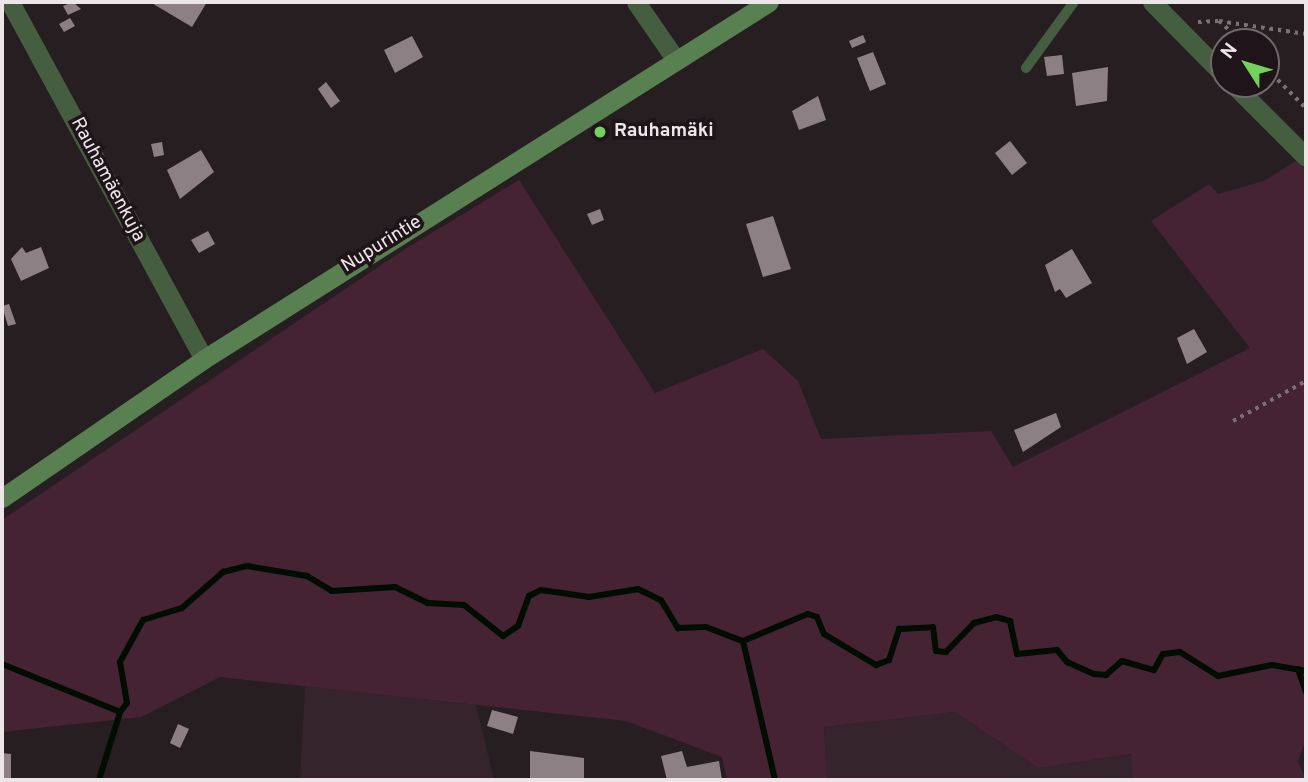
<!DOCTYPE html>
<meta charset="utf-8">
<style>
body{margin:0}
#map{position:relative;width:1308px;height:782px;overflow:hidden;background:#271e22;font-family:Overpass,sans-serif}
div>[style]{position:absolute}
.built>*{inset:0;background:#35242b}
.green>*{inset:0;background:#452333}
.stream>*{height:6px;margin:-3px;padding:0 3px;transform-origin:3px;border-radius:3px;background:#000d00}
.building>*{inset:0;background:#8c8085}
.path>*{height:3.5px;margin-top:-1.75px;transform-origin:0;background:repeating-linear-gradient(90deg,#797174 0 3.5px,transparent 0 8.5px)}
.service>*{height:10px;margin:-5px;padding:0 5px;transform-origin:5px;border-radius:5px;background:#465e40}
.minor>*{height:19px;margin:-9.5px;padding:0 9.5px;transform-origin:9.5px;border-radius:9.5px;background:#465e40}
.secondary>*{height:19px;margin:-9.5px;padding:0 9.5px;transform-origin:9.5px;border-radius:9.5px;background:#598050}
.dots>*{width:19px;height:19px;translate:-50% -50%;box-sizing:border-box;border:4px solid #1e1419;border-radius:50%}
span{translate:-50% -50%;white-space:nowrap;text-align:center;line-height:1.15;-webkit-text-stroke:7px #1e1419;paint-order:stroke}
.poi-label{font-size:19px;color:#ede6e9;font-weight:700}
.left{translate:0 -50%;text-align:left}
.street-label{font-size:19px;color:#ede6e9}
.frame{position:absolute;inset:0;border:4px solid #ede6e9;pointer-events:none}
.north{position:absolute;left:1210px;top:28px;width:70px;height:70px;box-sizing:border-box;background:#1e1419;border:2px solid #71686c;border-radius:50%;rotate:307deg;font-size:19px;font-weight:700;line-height:28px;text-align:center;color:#ede6e9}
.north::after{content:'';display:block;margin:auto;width:24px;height:32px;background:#74d25c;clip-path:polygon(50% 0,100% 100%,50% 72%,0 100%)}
</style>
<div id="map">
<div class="built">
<i style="clip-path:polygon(305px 686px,476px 705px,494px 780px,300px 780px)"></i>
<i style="clip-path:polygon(955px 712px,1038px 768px,1132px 754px,1133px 780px,827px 780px,824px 727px)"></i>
</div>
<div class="green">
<i style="clip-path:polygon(1297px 160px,1306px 170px,1306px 739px,1298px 761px,1306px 780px,1133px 780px,1131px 754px,1038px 768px,955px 712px,824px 727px,827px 780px,727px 780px,722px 757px,626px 721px,220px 677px,141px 717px,2px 732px,2px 520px,402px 251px,519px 180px,655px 393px,763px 349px,798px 381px,821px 439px,991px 431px,1013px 467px,1250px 348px,1151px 221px,1209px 184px,1218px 194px,1264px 181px)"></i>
</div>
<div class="stream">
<i style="left:743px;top:641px;width:143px;rotate:77deg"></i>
<i style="left:2px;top:664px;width:127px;rotate:22.1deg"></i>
<i style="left:120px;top:712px;width:11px;rotate:-52deg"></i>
<i style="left:127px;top:703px;width:42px;rotate:-99.7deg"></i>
<i style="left:120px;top:662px;width:48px;rotate:-61.3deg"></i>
<i style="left:143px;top:620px;width:41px;rotate:-17.1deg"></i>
<i style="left:182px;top:608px;width:55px;rotate:-41.3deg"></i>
<i style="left:223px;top:572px;width:25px;rotate:-14deg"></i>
<i style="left:247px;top:566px;width:61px;rotate:9.5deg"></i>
<i style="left:307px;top:576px;width:29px;rotate:31deg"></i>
<i style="left:332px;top:591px;width:63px;rotate:-3.6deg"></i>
<i style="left:395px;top:587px;width:37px;rotate:26deg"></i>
<i style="left:428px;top:603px;width:36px;rotate:3deg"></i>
<i style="left:464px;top:605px;width:50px;rotate:38.5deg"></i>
<i style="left:503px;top:636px;width:18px;rotate:-34deg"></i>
<i style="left:518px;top:626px;width:32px;rotate:-70deg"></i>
<i style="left:529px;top:596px;width:13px;rotate:-27deg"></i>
<i style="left:541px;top:590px;width:49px;rotate:8.3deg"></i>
<i style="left:589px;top:597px;width:50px;rotate:-9.3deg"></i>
<i style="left:638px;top:589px;width:25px;rotate:26deg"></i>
<i style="left:661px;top:600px;width:33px;rotate:59deg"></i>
<i style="left:678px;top:628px;width:28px;rotate:-2deg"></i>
<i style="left:706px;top:627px;width:40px;rotate:21deg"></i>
<i style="left:743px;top:641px;width:70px;rotate:-22.6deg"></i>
<i style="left:808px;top:614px;width:9px;rotate:18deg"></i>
<i style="left:817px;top:617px;width:18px;rotate:68deg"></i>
<i style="left:824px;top:634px;width:61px;rotate:30.8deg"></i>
<i style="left:876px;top:665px;width:14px;rotate:-21deg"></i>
<i style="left:889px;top:660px;width:33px;rotate:-72deg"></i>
<i style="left:899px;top:629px;width:34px;rotate:-3deg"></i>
<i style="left:933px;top:627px;width:24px;rotate:83deg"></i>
<i style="left:936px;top:651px;width:10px;rotate:6deg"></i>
<i style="left:946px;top:652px;width:40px;rotate:-46deg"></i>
<i style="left:974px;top:623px;width:23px;rotate:-15deg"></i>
<i style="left:996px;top:617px;width:15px;rotate:16deg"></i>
<i style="left:1010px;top:621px;width:34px;rotate:78deg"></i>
<i style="left:1017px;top:654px;width:40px;rotate:-5.7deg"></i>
<i style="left:1057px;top:650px;width:16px;rotate:50deg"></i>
<i style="left:1067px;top:662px;width:30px;rotate:24deg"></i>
<i style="left:1094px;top:674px;width:12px;rotate:5deg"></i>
<i style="left:1106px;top:675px;width:21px;rotate:-41deg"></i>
<i style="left:1122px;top:661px;width:33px;rotate:16deg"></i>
<i style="left:1154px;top:670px;width:18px;rotate:-61deg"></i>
<i style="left:1163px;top:654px;width:17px;rotate:-7deg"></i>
<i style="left:1180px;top:652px;width:45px;rotate:32.3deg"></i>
<i style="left:1218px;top:676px;width:55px;rotate:-11.5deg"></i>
<i style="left:1272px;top:665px;width:35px;rotate:10deg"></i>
<i style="left:1298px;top:669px;width:24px;rotate:71deg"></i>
<i style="left:99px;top:780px;width:71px;rotate:-72.8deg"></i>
</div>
<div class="building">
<i style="clip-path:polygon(73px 2px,81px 9px,68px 15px,63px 6px)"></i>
<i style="clip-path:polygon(150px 2px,207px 2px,192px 27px)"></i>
<i style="clip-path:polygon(70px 18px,75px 26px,64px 32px,59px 24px)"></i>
<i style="clip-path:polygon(863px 35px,866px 42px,852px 48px,849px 41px)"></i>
<i style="clip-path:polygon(412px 36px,423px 57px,395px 73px,384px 50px)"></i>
<i style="clip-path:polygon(873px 52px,886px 84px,870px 91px,857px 58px)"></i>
<i style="clip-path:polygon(1062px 55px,1064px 74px,1047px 76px,1044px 57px)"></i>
<i style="clip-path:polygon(1108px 67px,1107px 101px,1076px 106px,1072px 73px)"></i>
<i style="clip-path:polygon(326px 82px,340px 101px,331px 108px,318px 89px)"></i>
<i style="clip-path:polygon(818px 96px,826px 120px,799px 130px,792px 111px)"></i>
<i style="clip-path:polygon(1010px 141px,1027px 163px,1012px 175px,995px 153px)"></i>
<i style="clip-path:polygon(162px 142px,164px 155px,154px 157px,151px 144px)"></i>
<i style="clip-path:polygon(201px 150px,214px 172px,180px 199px,167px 170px)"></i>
<i style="clip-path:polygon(600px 209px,604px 220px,592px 225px,587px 214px)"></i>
<i style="clip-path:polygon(773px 216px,791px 269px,763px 277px,746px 224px)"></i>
<i style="clip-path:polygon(208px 231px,215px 244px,199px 253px,191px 240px)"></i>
<i style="clip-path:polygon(22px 247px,26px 253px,41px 247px,49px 268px,21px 281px,11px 259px)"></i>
<i style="clip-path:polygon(1072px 249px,1092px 283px,1066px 298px,1060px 289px,1055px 292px,1045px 265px)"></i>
<i style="clip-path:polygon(9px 304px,16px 324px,8px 326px,2px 306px)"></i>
<i style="clip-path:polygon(1194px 329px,1207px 352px,1187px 364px,1177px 338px)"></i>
<i style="clip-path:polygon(1056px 413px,1061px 427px,1023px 452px,1014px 430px)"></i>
<i style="clip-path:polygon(492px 710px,518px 717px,513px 734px,487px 726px)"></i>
<i style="clip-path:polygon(178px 724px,189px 729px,180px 748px,170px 743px)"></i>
<i style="clip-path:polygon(530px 751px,584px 758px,584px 780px,530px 778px)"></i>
<i style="clip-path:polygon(682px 751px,687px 767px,719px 761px,722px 780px,667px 780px,661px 756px)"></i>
<i style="clip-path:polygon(2px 753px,11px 754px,11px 780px,2px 779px)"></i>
</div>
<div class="path">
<i style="left:1219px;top:21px;width:88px;rotate:8.5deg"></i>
<i style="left:1198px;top:22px;width:21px;rotate:-3deg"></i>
<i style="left:1219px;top:21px;width:32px;rotate:41deg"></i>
<i style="left:1266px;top:68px;width:57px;rotate:45deg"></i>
<i style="left:1233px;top:421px;width:83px;rotate:-28.7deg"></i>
</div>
<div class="service">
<i style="left:1026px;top:68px;width:82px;rotate:-54deg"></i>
</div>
<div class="minor">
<i style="left:10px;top:2px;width:406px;rotate:61.5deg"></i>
<i style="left:636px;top:2px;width:70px;rotate:55.4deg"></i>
<i style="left:1152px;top:2px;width:103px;rotate:45.4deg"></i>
<i style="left:1233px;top:84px;width:103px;rotate:45deg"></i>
</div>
<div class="secondary">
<i style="left:2px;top:498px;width:245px;rotate:-34.5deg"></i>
<i style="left:204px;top:359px;width:668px;rotate:-32.29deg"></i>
</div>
<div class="dots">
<i style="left:600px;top:132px;background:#74d25c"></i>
</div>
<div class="poi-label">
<span class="left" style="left:614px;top:132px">Rauhamäki</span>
</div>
<div class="street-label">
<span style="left:107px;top:180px;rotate:62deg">Rauhamäenkuja</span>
<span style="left:382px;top:245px;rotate:-32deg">Nupurintie</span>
</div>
<div class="frame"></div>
<div class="north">N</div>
</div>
